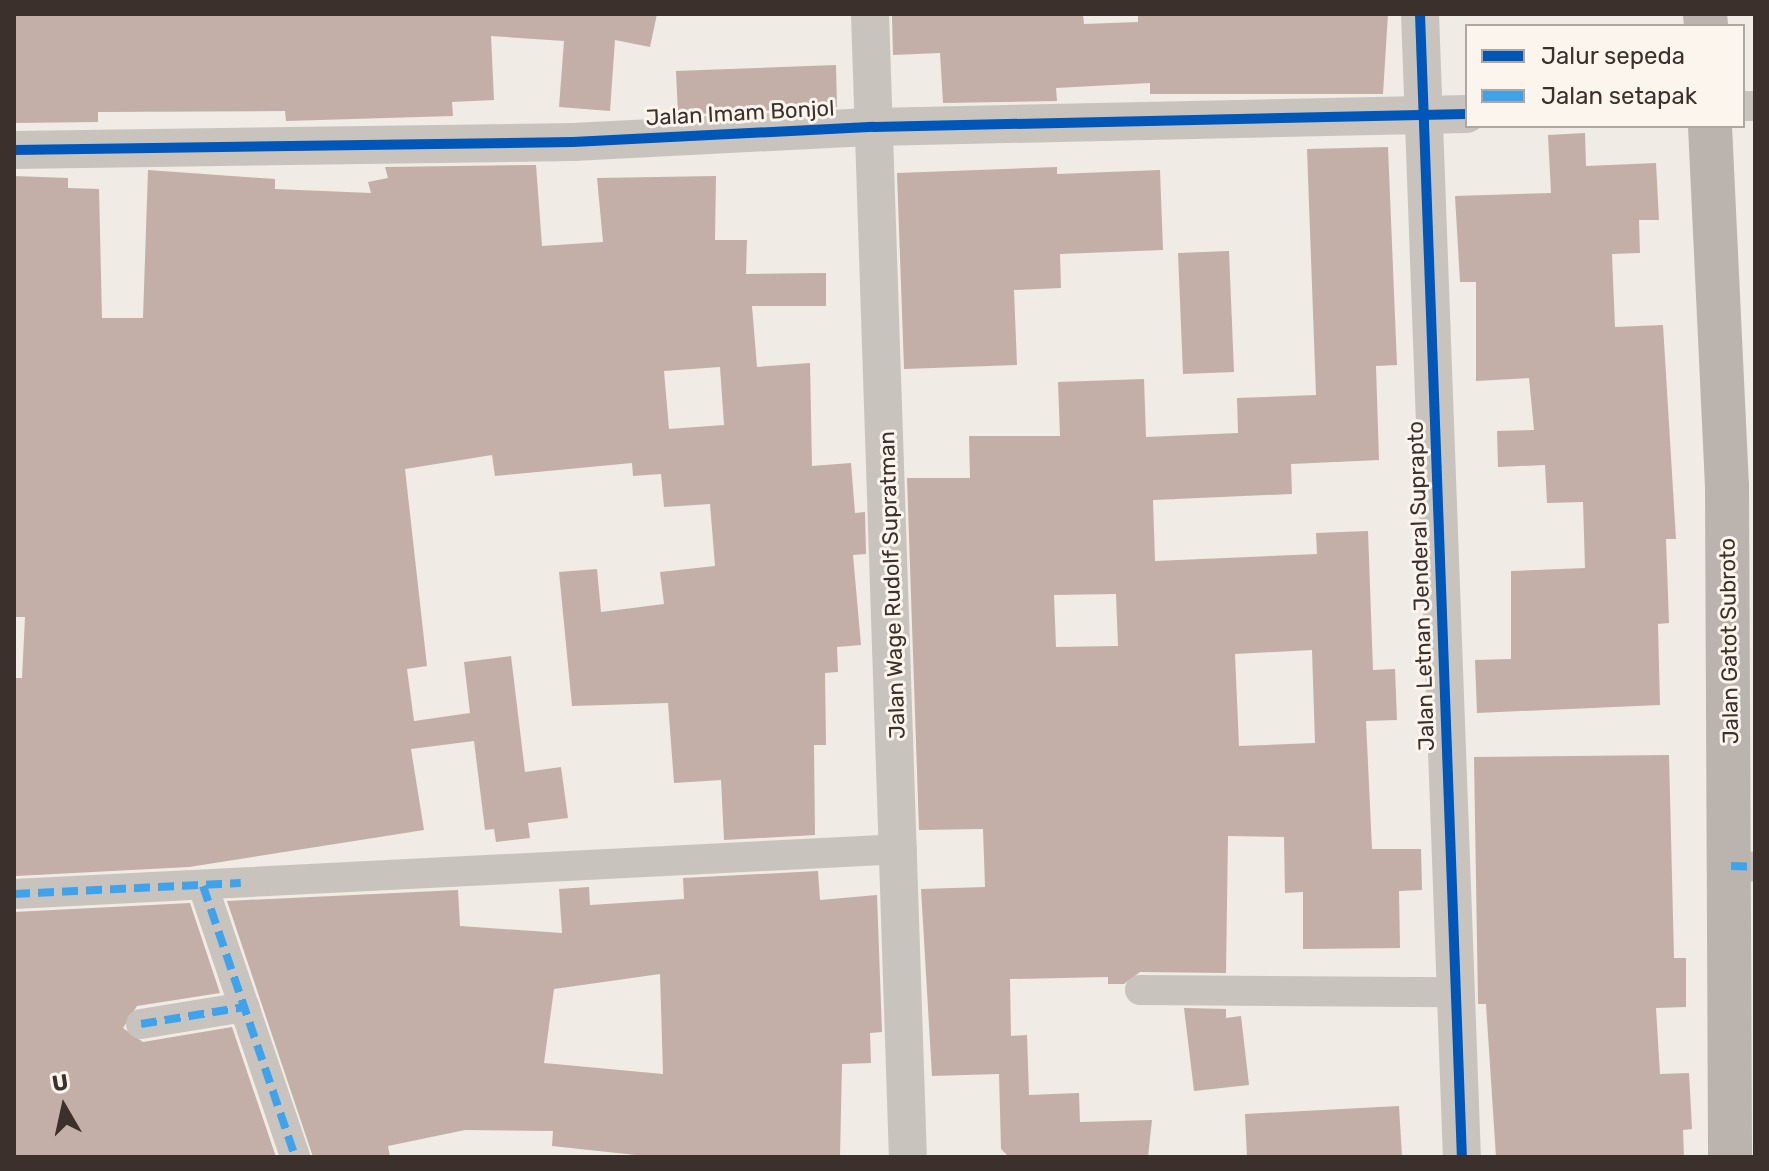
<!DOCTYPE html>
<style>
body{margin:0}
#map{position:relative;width:1769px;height:1171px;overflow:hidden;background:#f0ebe5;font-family:Rubik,sans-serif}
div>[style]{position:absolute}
.building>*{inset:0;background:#c3afa7}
.minor>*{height:30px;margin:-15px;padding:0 15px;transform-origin:15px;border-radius:15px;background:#c9c3be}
.tertiary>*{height:38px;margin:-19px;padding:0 19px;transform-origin:19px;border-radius:19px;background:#c9c3be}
.secondary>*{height:44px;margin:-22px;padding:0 22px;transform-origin:22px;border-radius:22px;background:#bab3ae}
.quiet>*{height:8px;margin-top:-4px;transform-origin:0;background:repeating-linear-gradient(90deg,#3fa3eb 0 16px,transparent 0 24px)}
.cycleway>*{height:10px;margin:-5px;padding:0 5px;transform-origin:5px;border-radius:5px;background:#0057b8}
span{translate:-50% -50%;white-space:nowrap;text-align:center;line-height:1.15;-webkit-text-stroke:6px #fbf5ee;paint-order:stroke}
.street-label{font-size:22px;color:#3b302b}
.frame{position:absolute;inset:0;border:16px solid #3b302b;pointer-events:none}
.legend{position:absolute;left:1465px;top:24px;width:280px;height:104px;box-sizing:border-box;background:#fbf5ee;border:2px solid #aea6a0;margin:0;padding:10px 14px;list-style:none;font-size:24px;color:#3b302b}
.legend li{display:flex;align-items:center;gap:16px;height:40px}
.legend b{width:40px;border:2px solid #aea6a0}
.north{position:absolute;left:24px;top:1067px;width:80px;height:80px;-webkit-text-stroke:6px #fbf5ee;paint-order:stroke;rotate:351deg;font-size:22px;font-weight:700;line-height:32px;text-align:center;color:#3b302b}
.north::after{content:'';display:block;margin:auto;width:28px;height:36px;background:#3b302b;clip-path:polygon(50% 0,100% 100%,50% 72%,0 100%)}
</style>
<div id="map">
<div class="building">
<i style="clip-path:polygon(14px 14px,657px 14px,650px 47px,615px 40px,610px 111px,559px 107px,564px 41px,491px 36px,494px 100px,452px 102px,453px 116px,286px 121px,285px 111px,98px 112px,98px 122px,14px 123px)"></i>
<i style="clip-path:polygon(1083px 14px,1084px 24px,1138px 22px,1138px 14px,1388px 14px,1383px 94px,1150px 94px,1150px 83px,1056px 88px,1057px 101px,943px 103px,940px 53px,893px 55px,892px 16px)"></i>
<i style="clip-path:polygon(836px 65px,837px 107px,678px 115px,676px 71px)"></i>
<i style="clip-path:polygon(1585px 133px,1586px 166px,1656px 163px,1659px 220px,1639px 220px,1640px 253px,1612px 254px,1615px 327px,1663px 325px,1676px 539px,1666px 539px,1669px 623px,1658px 624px,1660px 705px,1477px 713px,1475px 660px,1511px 659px,1511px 571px,1585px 568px,1583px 502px,1547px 503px,1545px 465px,1498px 467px,1497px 431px,1534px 430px,1529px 378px,1476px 381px,1476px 282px,1460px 282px,1455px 196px,1551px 193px,1548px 135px)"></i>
<i style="clip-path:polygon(evenodd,1388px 147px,1397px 365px,1376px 366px,1379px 460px,1291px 464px,1292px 494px,1153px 500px,1155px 561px,1317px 554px,1316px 533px,1368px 531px,1373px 670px,1395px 669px,1397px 720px,1366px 721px,1372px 849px,1421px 849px,1422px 890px,1399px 891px,1400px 948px,1303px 949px,1303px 892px,1285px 893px,1284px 837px,1228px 836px,1226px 973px,1140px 972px,1124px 984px,1108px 984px,1108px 977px,1010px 979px,1011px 1036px,1027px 1035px,1029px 1095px,1079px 1093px,1080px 1122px,1152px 1120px,1148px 1157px,1009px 1157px,1001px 1149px,999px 1074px,932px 1076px,921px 889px,985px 887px,983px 829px,919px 830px,907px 478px,970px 478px,969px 436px,1060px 436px,1058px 382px,1144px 379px,1146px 437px,1238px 433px,1237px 398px,1316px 395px,1307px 149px,1388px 147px,1116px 594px,1118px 646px,1056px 647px,1054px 595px,1116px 594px,1388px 147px,1312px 650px,1315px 743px,1239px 746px,1235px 654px,1312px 650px)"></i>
<i style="clip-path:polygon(evenodd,536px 165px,542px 246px,603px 242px,597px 178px,716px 176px,715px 240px,747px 240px,746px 274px,826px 273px,826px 306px,752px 306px,757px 367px,810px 363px,812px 466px,851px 463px,855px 513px,865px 512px,866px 554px,853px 555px,861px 645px,837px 647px,838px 672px,825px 673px,826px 745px,814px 745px,815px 835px,724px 840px,721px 780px,674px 783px,668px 703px,572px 706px,559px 572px,597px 569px,601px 612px,664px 604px,660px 572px,715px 566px,710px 504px,664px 507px,661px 474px,633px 476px,632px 463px,495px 476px,492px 455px,405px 469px,427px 666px,407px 669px,414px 721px,470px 713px,464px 662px,511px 656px,525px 772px,561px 767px,568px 818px,528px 823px,530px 838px,496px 842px,494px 829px,485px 830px,474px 741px,411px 749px,424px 830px,189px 867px,16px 876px,14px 678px,22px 678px,25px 617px,14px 617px,14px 176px,68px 178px,68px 188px,99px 189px,102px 318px,143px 318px,148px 170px,275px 179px,275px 189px,371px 193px,368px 182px,388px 178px,385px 167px,536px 165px,720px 367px,724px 425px,669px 429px,664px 371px,720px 367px)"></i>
<i style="clip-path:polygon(1057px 167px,1057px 174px,1160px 170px,1163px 250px,1060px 254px,1061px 288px,1014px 290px,1017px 365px,904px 369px,897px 173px)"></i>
<i style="clip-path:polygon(1229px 251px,1234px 372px,1183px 374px,1178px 253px)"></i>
<i style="clip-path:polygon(1669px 755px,1674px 958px,1686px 958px,1686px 1007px,1656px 1008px,1660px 1074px,1689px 1073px,1692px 1129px,1683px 1130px,1684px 1157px,1496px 1157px,1486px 1004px,1478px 1004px,1474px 757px)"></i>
<i style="clip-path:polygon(evenodd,818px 871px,820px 900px,877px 895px,882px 1032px,870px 1033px,871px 1063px,842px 1064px,840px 1157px,654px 1157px,552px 1146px,553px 1131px,465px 1130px,388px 1146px,390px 1157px,313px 1157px,227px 901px,458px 890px,460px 926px,562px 933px,559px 889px,589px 887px,590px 905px,684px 899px,683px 878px,818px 871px,660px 974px,663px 1074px,544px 1063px,554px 989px,660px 974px)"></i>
<i style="clip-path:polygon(190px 903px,220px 993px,137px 1006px,123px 1028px,143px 1042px,232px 1027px,276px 1157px,14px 1157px,14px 912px)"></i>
<i style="clip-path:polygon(1184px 1008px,1226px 1009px,1226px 1018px,1241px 1016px,1249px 1085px,1194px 1091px)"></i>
<i style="clip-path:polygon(1399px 1106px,1402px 1157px,1247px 1157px,1245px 1114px)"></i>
</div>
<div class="minor">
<i style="left:1743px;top:106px;width:12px"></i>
<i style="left:1731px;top:866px;width:24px;rotate:2deg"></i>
<i style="left:203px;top:886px;width:286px;rotate:71.2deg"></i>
<i style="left:14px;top:894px;width:889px;rotate:-2.9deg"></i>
<i style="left:1140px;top:990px;width:314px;rotate:0.4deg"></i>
<i style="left:141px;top:1024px;width:105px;rotate:-9.3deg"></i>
</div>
<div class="tertiary">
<i style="left:870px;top:14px;width:1144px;rotate:88.1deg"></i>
<i style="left:1420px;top:14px;width:1144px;rotate:87.9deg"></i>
<i style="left:14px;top:150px;width:559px;rotate:-0.82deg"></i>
<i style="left:573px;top:142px;width:301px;rotate:-2.9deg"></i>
<i style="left:874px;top:127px;width:593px;rotate:-1.26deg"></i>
</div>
<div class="secondary">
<i style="left:1705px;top:14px;width:12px;rotate:85deg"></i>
<i style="left:1710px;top:126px;width:361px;rotate:87.3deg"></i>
<i style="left:1727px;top:487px;width:670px;rotate:89.74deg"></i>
</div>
<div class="quiet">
<i style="left:1731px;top:866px;width:24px;rotate:2deg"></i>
<i style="left:203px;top:886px;width:286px;rotate:71.2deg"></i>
<i style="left:14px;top:894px;width:227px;rotate:-2.8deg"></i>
<i style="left:141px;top:1024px;width:105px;rotate:-9.3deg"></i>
</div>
<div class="cycleway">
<i style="left:1420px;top:14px;width:1144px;rotate:87.9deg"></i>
<i style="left:14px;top:150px;width:559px;rotate:-0.82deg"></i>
<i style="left:573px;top:142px;width:301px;rotate:-2.9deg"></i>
<i style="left:874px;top:127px;width:593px;rotate:-1.26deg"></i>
</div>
<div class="street-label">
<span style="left:740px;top:113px;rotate:-3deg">Jalan Imam Bonjol</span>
<span style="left:892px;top:585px;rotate:-92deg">Jalan Wage Rudolf Supratman</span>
<span style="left:1421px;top:586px;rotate:-92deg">Jalan Letnan Jenderal Suprapto</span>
<span style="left:1729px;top:641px;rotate:-91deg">Jalan Gatot Subroto</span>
</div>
<div class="frame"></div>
<ul class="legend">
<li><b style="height:10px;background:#0057b8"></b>Jalur sepeda</li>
<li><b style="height:10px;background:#3fa3eb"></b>Jalan setapak</li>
</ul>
<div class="north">U</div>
</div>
